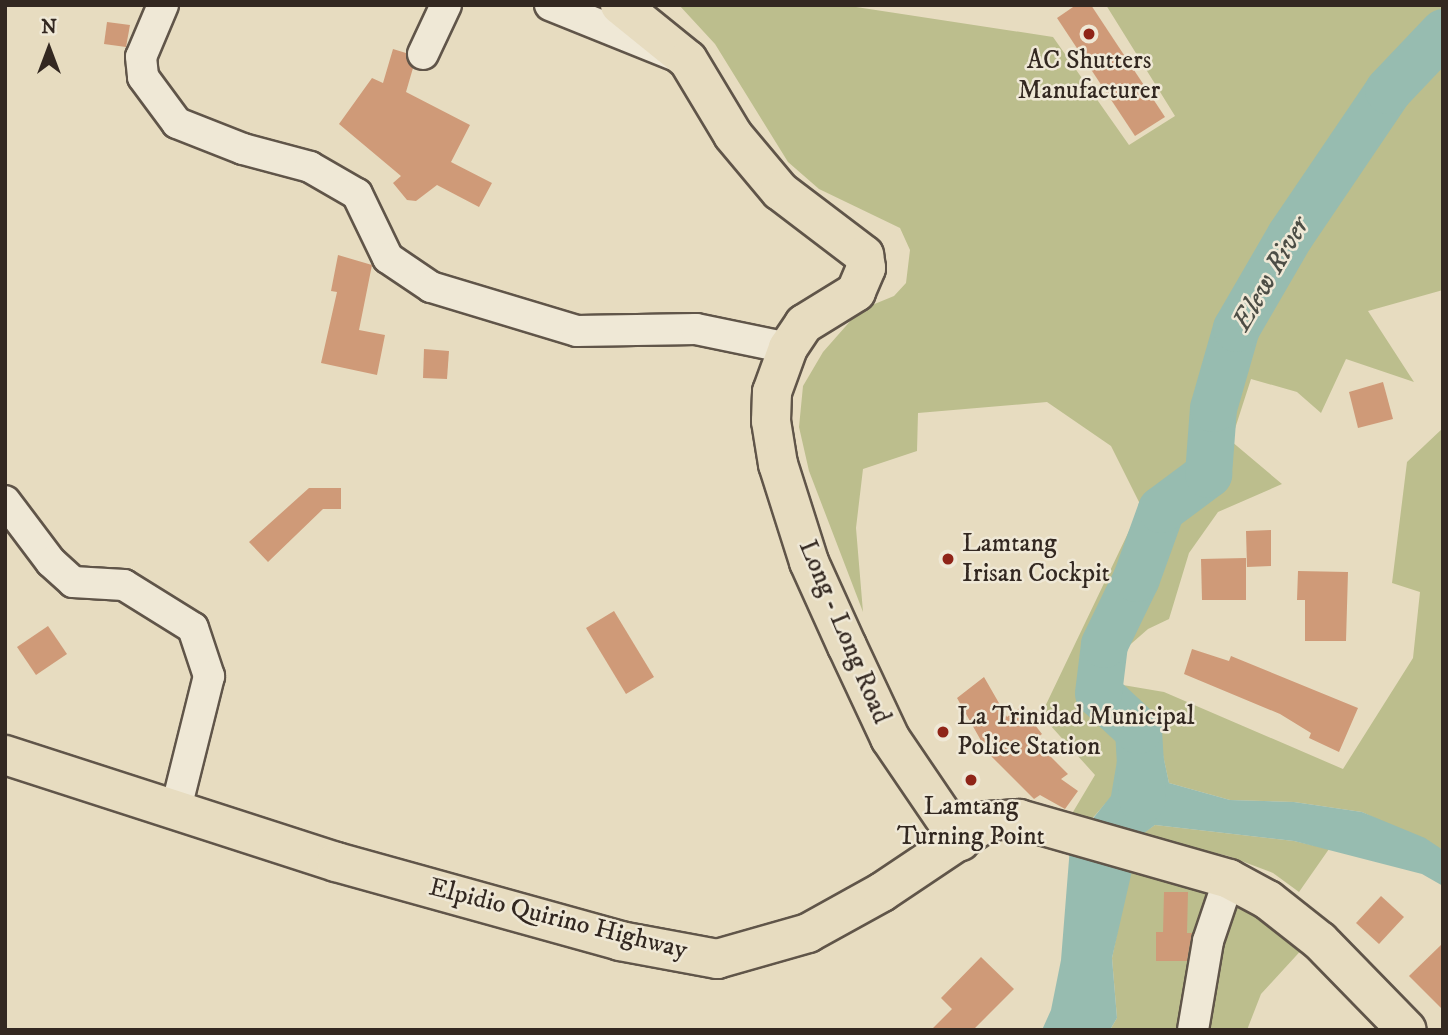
<!DOCTYPE html>
<style>
body{margin:0}
#map{position:relative;width:1448px;height:1035px;overflow:hidden;background:#e7dcc0;font-family:"IM FELL DW Pica",serif}
div>[style]{position:absolute}
.green>*{inset:0;background:#bcbe8d}
.water>*{inset:0;background:#97bcb0}
.river>*{height:47px;margin:-23.5px;padding:0 23.5px;transform-origin:23.5px;border-radius:23.5px;background:#97bcb0}
.building>*{inset:0;background:#cf9a78}
.roads{filter:drop-shadow(2px 0 #605549) drop-shadow(-2px 0 #605549) drop-shadow(0 2px #605549) drop-shadow(0 -2px #605549)}
.minor>*{height:30px;margin:-15px;padding:0 15px;transform-origin:15px;border-radius:15px;background:#efe8d6}
.major>*{height:38px;margin:-19px;padding:0 19px;transform-origin:19px;border-radius:19px;background:#e7dcc0}
.highway>*{height:38px;margin:-19px;padding:0 19px;transform-origin:19px;border-radius:19px;background:#e7dcc0}
.dots>*{width:19px;height:19px;translate:-50% -50%;box-sizing:border-box;border:4px solid #efe8d6;border-radius:50%}
span{translate:-50% -50%;white-space:nowrap;text-align:center;line-height:1.15;-webkit-text-stroke:5px #efe8d6;paint-order:stroke}
.poi-label{font-size:26px;color:#332821}
.left{translate:0 -50%;text-align:left}
.street-label{font-size:26px;color:#332821}
.water-label{font-size:28px;color:#4c4d45;font-style:italic}
.frame{position:absolute;inset:0;border:7px solid #332821;pointer-events:none}
.north{position:absolute;left:14px;top:14px;width:70px;height:70px;-webkit-text-stroke:5px #efe8d6;paint-order:stroke;rotate:0deg;font-size:19px;font-weight:700;line-height:28px;text-align:center;color:#332821}
.north::after{content:'';display:block;margin:auto;width:24px;height:32px;background:#332821;clip-path:polygon(50% 0,100% 100%,50% 72%,0 100%)}
</style>
<div id="map">
<div class="green">
<i style="clip-path:polygon(679px 5px,843px 5px,1053px 37px,1129px 145px,1175px 116px,1106px 5px,1443px 5px,1443px 290px,1368px 311px,1414px 382px,1346px 359px,1321px 413px,1297px 392px,1251px 379px,1231px 441px,1282px 484px,1218px 512px,1189px 553px,1169px 619px,1148px 629px,1124px 650px,1113px 664px,1112px 675px,1117px 684px,1164px 692px,1343px 769px,1413px 658px,1420px 592px,1392px 583px,1407px 462px,1443px 428px,1443px 850px,1362px 812px,1294px 802px,1230px 800px,1169px 783px,1161px 746px,1116px 775px,1112px 796px,1090px 821px,1070px 817px,1095px 775px,1041px 715px,1141px 506px,1111px 446px,1047px 402px,918px 413px,917px 451px,863px 469px,856px 528px,863px 612px,809px 471px,799px 427px,803px 386px,823px 352px,860px 310px,894px 296px,906px 283px,910px 250px,900px 228px,819px 189px,788px 162px,715px 44px)"></i>
<i style="clip-path:polygon(1155px 825px,1294px 841px,1329px 849px,1299px 892px,1273px 873px,1228px 856px,1140px 835px)"></i>
<i style="clip-path:polygon(1131px 865px,1181px 878px,1227px 908px,1256px 908px,1306px 945px,1261px 994px,1247px 1030px,1110px 1030px,1117px 1018px,1112px 958px)"></i>
</div>
<div class="water">
<i style="clip-path:polygon(1161px 745px,1169px 783px,1230px 800px,1294px 802px,1362px 812px,1425px 838px,1443px 850px,1443px 886px,1422px 874px,1294px 841px,1155px 825px,1140px 836px,1112px 958px,1117px 1018px,1110px 1030px,1042px 1030px,1051px 1010px,1061px 960px,1070px 847px,1111px 796px,1119px 749px)"></i>
</div>
<div class="river">
<i style="left:1142px;top:799px;width:69px;rotate:-93.3deg"></i>
<i style="left:1138px;top:730px;width:54px;rotate:-137.2deg"></i>
<i style="left:1098px;top:693px;width:49px;rotate:-83deg"></i>
<i style="left:1104px;top:644px;width:73px;rotate:-64.1deg"></i>
<i style="left:1136px;top:578px;width:73px;rotate:-70.1deg"></i>
<i style="left:1161px;top:509px;width:59px;rotate:-36.7deg"></i>
<i style="left:1208px;top:474px;width:66px;rotate:-85.7deg"></i>
<i style="left:1213px;top:408px;width:83px;rotate:-74deg"></i>
<i style="left:1236px;top:328px;width:108px;rotate:-59.9deg"></i>
<i style="left:1290px;top:235px;width:175px;rotate:-55.9deg"></i>
<i style="left:1388px;top:90px;width:80px;rotate:-46.5deg"></i>
</div>
<div class="building">
<i style="clip-path:polygon(1076px 5px,1091px 5px,1165px 117px,1135px 136px,1057px 18px)"></i>
<i style="clip-path:polygon(107px 22px,130px 25px,126px 47px,104px 44px)"></i>
<i style="clip-path:polygon(393px 49px,406px 53px,413px 68px,406px 92px,470px 125px,451px 162px,492px 183px,479px 207px,437px 185px,416px 201px,407px 200px,393px 183px,401px 176px,339px 124px,372px 78px,383px 83px)"></i>
<i style="clip-path:polygon(338px 255px,372px 265px,359px 330px,385px 335px,377px 375px,321px 363px,337px 292px,331px 291px)"></i>
<i style="clip-path:polygon(424px 349px,449px 351px,447px 379px,423px 378px)"></i>
<i style="clip-path:polygon(1383px 382px,1393px 419px,1358px 428px,1349px 392px)"></i>
<i style="clip-path:polygon(309px 488px,341px 488px,341px 509px,323px 509px,268px 562px,249px 542px)"></i>
<i style="clip-path:polygon(1271px 530px,1271px 566px,1247px 567px,1246px 531px)"></i>
<i style="clip-path:polygon(1246px 558px,1246px 600px,1202px 600px,1201px 559px)"></i>
<i style="clip-path:polygon(1298px 571px,1348px 572px,1346px 641px,1305px 641px,1305px 600px,1297px 600px)"></i>
<i style="clip-path:polygon(614px 611px,654px 677px,626px 694px,586px 628px)"></i>
<i style="clip-path:polygon(48px 626px,67px 654px,36px 675px,17px 647px)"></i>
<i style="clip-path:polygon(1192px 649px,1229px 661px,1231px 656px,1358px 708px,1339px 752px,1309px 738px,1311px 733px,1280px 714px,1184px 674px)"></i>
<i style="clip-path:polygon(984px 677px,1007px 717px,1021px 707px,1042px 734px,1034px 740px,1068px 774px,1061px 779px,1078px 791px,1065px 809px,1040px 795px,1034px 799px,988px 753px,957px 698px)"></i>
<i style="clip-path:polygon(1164px 892px,1188px 892px,1187px 933px,1192px 933px,1187px 961px,1156px 961px,1156px 932px,1163px 932px)"></i>
<i style="clip-path:polygon(1381px 896px,1404px 917px,1379px 944px,1356px 923px)"></i>
<i style="clip-path:polygon(1443px 943px,1443px 1010px,1409px 976px)"></i>
<i style="clip-path:polygon(981px 957px,1014px 989px,973px 1030px,931px 1030px,952px 1009px,941px 998px)"></i>
</div>
<div class="roads">
<div class="minor">
<i style="left:163px;top:5px;width:56px;rotate:112.9deg"></i>
<i style="left:141px;top:57px;width:20px;rotate:84deg"></i>
<i style="left:143px;top:77px;width:57px;rotate:53.5deg"></i>
<i style="left:177px;top:123px;width:71px;rotate:21.5deg"></i>
<i style="left:243px;top:149px;width:69px;rotate:15deg"></i>
<i style="left:310px;top:167px;width:54px;rotate:29.9deg"></i>
<i style="left:357px;top:194px;width:71px;rotate:64.2deg"></i>
<i style="left:388px;top:258px;width:52px;rotate:34deg"></i>
<i style="left:431px;top:287px;width:152px;rotate:16.8deg"></i>
<i style="left:577px;top:331px;width:119px;rotate:-1deg"></i>
<i style="left:696px;top:329px;width:94px;rotate:11.7deg"></i>
<i style="left:550px;top:5px;width:134px;rotate:22deg"></i>
<i style="left:423px;top:54px;width:54px;rotate:-64.9deg"></i>
<i style="left:5px;top:501px;width:76px;rotate:53deg"></i>
<i style="left:51px;top:562px;width:30px;rotate:42deg"></i>
<i style="left:73px;top:582px;width:51px;rotate:3.4deg"></i>
<i style="left:124px;top:585px;width:81px;rotate:31.9deg"></i>
<i style="left:193px;top:628px;width:51px;rotate:71.6deg"></i>
<i style="left:209px;top:676px;width:140px;rotate:104deg"></i>
<i style="left:1193px;top:1030px;width:90px;rotate:-80.4deg"></i>
<i style="left:1208px;top:941px;width:65px;rotate:-71.3deg"></i>
</div>
<div class="major">
<i style="left:620px;top:5px;width:87px;rotate:39deg"></i>
<i style="left:688px;top:60px;width:87px;rotate:59deg"></i>
<i style="left:733px;top:135px;width:73px;rotate:50deg"></i>
<i style="left:780px;top:191px;width:106px;rotate:37.3deg"></i>
<i style="left:864px;top:255px;width:13px;rotate:81deg"></i>
<i style="left:866px;top:268px;width:26px;rotate:113deg"></i>
<i style="left:856px;top:292px;width:61px;rotate:148.4deg"></i>
<i style="left:804px;top:324px;width:29px;rotate:124deg"></i>
<i style="left:788px;top:348px;width:47px;rotate:110deg"></i>
<i style="left:772px;top:392px;width:29px;rotate:92deg"></i>
<i style="left:771px;top:421px;width:44px;rotate:80.8deg"></i>
<i style="left:778px;top:464px;width:103px;rotate:72.4deg"></i>
<i style="left:809px;top:562px;width:92px;rotate:65.7deg"></i>
<i style="left:847px;top:646px;width:102px;rotate:64.9deg"></i>
<i style="left:890px;top:738px;width:125px;rotate:55.8deg"></i>
</div>
<div class="highway">
<i style="left:5px;top:755px;width:348px;rotate:17.9deg"></i>
<i style="left:336px;top:862px;width:295px;rotate:15.5deg"></i>
<i style="left:620px;top:941px;width:99px;rotate:10.5deg"></i>
<i style="left:717px;top:959px;width:95px;rotate:-15.9deg"></i>
<i style="left:808px;top:933px;width:85px;rotate:-29deg"></i>
<i style="left:882px;top:892px;width:128px;rotate:-33.8deg"></i>
<i style="left:988px;top:821px;width:31px;rotate:-4deg"></i>
<i style="left:1019px;top:819px;width:218px;rotate:15.9deg"></i>
<i style="left:1229px;top:879px;width:44px;rotate:28.3deg"></i>
<i style="left:1268px;top:900px;width:66px;rotate:38.3deg"></i>
<i style="left:1320px;top:941px;width:124px;rotate:45.7deg"></i>
</div>
</div>
<div class="dots">
<i style="left:1089px;top:34px;background:#8f2418"></i>
<i style="left:948px;top:559px;background:#8f2418"></i>
<i style="left:943px;top:732px;background:#8f2418"></i>
<i style="left:971px;top:780px;background:#8f2418"></i>
</div>
<div class="poi-label">
<span style="left:1089px;top:76px">AC Shutters<br>Manufacturer</span>
<span class="left" style="left:962px;top:559px">Lamtang<br>Irisan Cockpit</span>
<span class="left" style="left:957px;top:732px">La Trinidad Municipal<br>Police Station</span>
<span style="left:971px;top:822px">Lamtang<br>Turning Point</span>
</div>
<div class="street-label">
<span style="left:844px;top:632px;rotate:67deg">Long - Long Road</span>
<span style="left:558px;top:919px;rotate:14deg">Elpidio Quirino Highway</span>
</div>
<div class="water-label">
<span style="left:1271px;top:274px;rotate:-60deg">Elew River</span>
</div>
<div class="frame"></div>
<div class="north">N</div>
</div>
